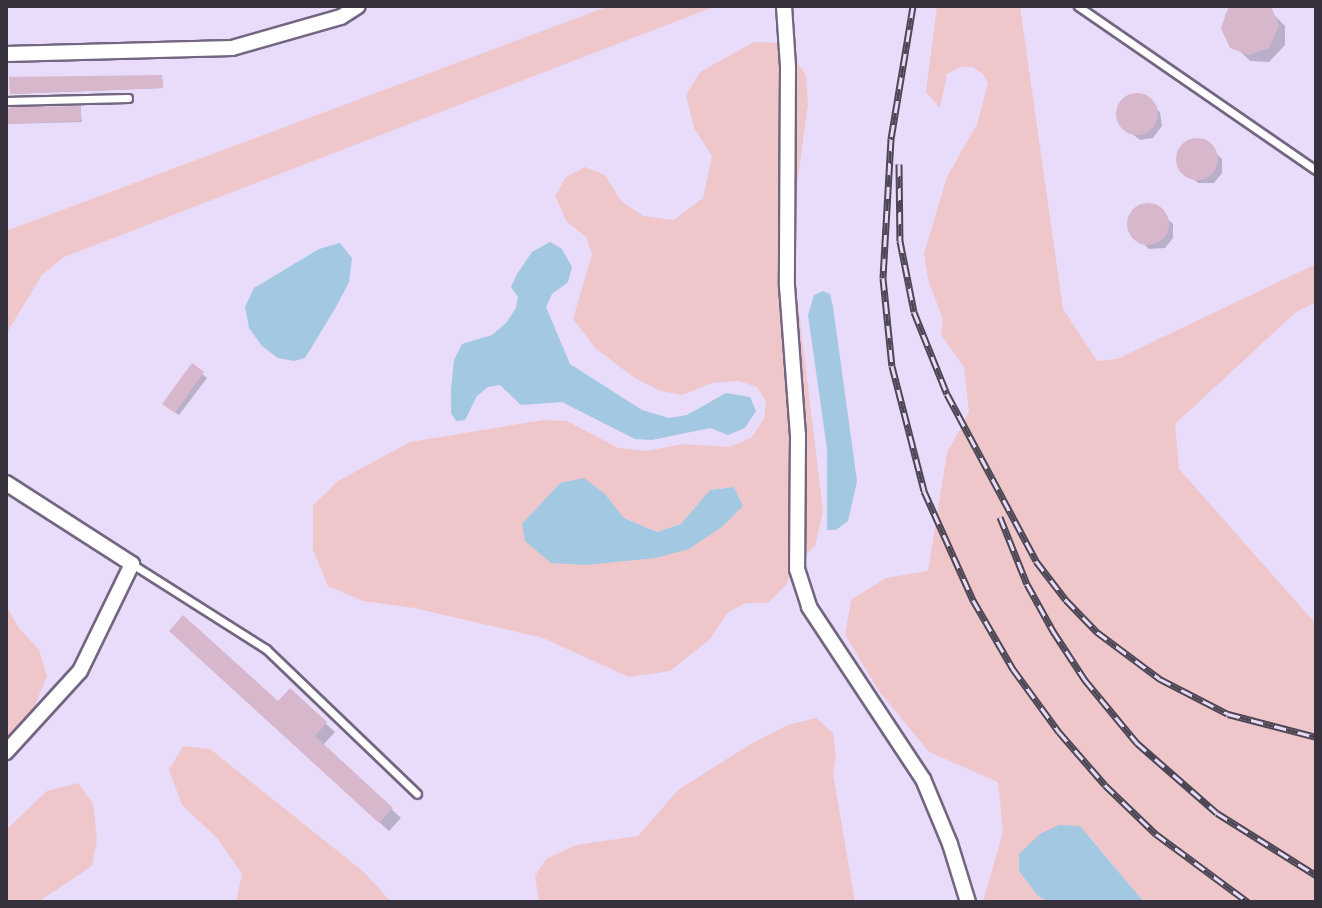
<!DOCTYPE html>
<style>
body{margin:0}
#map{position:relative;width:1322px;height:908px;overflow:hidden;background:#e9dbfa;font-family:"Source Serif 4",serif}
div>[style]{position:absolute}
.green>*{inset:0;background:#efc7ca}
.water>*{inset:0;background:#a2c8e2}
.shadow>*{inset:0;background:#0003}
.building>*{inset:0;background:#d6b7cb}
.round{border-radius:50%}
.roads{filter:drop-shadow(2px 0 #736681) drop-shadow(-2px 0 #736681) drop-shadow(0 2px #736681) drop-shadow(0 -2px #736681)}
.lane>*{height:7px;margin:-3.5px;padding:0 3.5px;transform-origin:3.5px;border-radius:3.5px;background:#fff}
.street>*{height:14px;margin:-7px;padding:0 7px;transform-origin:7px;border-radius:7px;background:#fff}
.rail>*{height:7px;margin-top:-3.5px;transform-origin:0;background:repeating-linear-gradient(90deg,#e9dbfa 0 12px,#4d4755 0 24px);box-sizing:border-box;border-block:2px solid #4d4755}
span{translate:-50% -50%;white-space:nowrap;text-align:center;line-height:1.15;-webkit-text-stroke:6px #e9dbfa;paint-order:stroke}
.frame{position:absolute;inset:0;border:8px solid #36313c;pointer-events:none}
</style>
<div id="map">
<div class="green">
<i style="clip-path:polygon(609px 6px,716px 6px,64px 257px,42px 275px,6px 334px,6px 231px)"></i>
<i style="clip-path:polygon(937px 6px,1020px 6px,1063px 309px,1097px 361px,1117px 359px,1316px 264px,1316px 302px,1296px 312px,1175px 424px,1179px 469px,1316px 624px,1316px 902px,1144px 902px,1089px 836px,1038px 896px,1049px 902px,983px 902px,1003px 832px,998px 782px,929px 752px,879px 691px,845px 635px,851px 600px,886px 578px,928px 571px,947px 453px,969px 412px,964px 367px,941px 335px,943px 320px,928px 279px,924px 254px,947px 177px,977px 124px,988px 84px,982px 73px,972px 67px,960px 67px,947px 74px,940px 108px,926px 92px)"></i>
<i style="clip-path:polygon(evenodd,754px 42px,784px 43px,806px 75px,808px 104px,790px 237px,823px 511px,815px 546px,796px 563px,786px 585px,768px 603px,746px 603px,728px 612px,710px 639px,670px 671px,629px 677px,543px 638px,414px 608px,363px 601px,328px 586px,313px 550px,313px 505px,338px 481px,410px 442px,543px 420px,567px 421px,618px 448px,646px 451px,684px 444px,729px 447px,751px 438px,764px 419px,766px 402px,757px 387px,739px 381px,712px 383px,682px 395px,661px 391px,635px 378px,596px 349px,573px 319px,592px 254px,586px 237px,567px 222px,555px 196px,566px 177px,585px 167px,605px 175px,621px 201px,643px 216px,674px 220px,703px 198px,712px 156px,694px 128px,686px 95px,700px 72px,754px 42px,560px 483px,605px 494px,624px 518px,657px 532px,681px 524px,710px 490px,733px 487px,742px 506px,655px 558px,631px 558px,522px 524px,560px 483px)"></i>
<i style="clip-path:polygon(6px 606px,19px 628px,39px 650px,47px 676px,31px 715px,6px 743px)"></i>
<i style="clip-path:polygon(816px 718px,833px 733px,836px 756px,833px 774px,855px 902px,539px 902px,535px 876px,546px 859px,576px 845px,638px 836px,678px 790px,749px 745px,788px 725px)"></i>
<i style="clip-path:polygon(183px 746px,210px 749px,364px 872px,391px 902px,236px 902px,242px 874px,218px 839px,182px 805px,169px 770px)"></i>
<i style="clip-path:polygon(78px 783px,93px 804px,97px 839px,92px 866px,38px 902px,6px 902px,6px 830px,47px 791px)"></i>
</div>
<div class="water">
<i style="clip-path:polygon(550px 242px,562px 249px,572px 267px,568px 282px,552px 294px,546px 307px,570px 364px,642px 410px,669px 418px,687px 415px,726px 393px,750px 397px,756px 411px,745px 428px,728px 435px,710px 428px,652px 440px,635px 439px,562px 402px,521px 405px,500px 385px,488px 387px,477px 396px,465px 420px,456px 421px,451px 413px,451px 389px,454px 360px,462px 344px,492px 335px,506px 323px,516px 308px,518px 297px,511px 287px,517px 274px,532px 252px)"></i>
<i style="clip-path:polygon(340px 243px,352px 258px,349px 282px,336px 307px,305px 358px,294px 361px,278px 358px,262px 346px,249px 328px,245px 307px,254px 288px,319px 249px)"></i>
<i style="clip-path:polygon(823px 291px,830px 294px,833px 307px,857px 481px,848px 521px,836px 530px,827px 530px,827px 449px,808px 315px,814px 295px)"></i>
<i style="clip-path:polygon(584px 478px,605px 494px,624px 518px,657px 532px,681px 524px,710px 490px,734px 487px,743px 506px,723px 526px,689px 549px,655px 558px,586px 565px,551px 563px,525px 541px,522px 524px,560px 483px)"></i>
<i style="clip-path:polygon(1059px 825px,1080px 826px,1144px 902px,1049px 902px,1038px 896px,1019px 871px,1019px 854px,1040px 834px)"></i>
</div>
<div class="shadow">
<i style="clip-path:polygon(1235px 6px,1265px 6px,1285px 26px,1285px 45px,1269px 62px,1250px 61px,1224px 35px,1225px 15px)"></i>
<i style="clip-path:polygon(162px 77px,163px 88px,12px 94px)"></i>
<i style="clip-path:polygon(1141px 96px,1160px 112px,1162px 126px,1153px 138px,1140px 140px,1121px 125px,1118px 111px,1128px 98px)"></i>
<i style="clip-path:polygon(80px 108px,82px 122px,6px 124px,6px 112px)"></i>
<i style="clip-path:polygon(1191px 141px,1204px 141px,1222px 159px,1222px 173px,1214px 183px,1198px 183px,1181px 167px,1181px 151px)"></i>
<i style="clip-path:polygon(1142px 207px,1155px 207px,1173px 224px,1173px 238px,1165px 248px,1149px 249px,1132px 232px,1132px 216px)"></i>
<i style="clip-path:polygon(192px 366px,207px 378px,179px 415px,169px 408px)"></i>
<i style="clip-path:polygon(180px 639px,278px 704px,290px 691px,335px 732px,323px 745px,401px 818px,389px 831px)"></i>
</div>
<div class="building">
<i style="clip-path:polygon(1229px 6px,1271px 6px,1279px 26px,1269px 48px,1249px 55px,1230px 48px,1221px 28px)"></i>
<i style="clip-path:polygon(162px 75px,163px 88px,10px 94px,9px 77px)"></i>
<i class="round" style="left:1116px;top:93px;width:42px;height:42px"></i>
<i style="clip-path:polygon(81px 106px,81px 121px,6px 124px,6px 110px,10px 107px)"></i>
<i class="round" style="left:1176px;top:138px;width:42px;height:42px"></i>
<i class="round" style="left:1127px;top:203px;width:42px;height:42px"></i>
<i style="clip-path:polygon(192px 363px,204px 372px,175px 413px,162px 404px)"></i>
<i style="clip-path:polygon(183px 615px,278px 701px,290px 688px,327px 722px,315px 736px,393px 808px,379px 823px,169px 631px)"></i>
</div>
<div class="roads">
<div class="lane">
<i style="left:1078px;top:6px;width:289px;rotate:34.6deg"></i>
<i style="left:6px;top:101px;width:122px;rotate:-1.4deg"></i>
<i style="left:132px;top:564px;width:159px;rotate:32.4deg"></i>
<i style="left:266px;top:649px;width:209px;rotate:43.8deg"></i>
</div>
<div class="street">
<i style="left:784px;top:6px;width:61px;rotate:86.2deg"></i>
<i style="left:788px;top:67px;width:219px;rotate:90.3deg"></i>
<i style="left:787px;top:286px;width:149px;rotate:85.8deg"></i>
<i style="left:798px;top:435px;width:134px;rotate:90.4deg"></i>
<i style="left:797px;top:569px;width:40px;rotate:72deg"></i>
<i style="left:809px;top:607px;width:206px;rotate:56.5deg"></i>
<i style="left:923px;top:779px;width:70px;rotate:67.4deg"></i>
<i style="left:950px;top:844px;width:61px;rotate:72.8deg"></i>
<i style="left:6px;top:54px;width:226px;rotate:-1.5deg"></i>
<i style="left:232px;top:48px;width:113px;rotate:-15.9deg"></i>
<i style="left:341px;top:17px;width:20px;rotate:-33deg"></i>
<i style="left:6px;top:483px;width:150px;rotate:32.7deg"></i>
<i style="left:132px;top:564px;width:119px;rotate:115.9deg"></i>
<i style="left:80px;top:671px;width:110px;rotate:132.4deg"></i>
</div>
</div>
<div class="rail">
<i style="left:913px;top:6px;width:135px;rotate:99.4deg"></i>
<i style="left:891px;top:139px;width:139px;rotate:93.3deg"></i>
<i style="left:883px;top:278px;width:88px;rotate:84.2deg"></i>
<i style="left:892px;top:366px;width:129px;rotate:75.6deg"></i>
<i style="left:924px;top:491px;width:120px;rotate:65.8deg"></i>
<i style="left:973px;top:600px;width:80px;rotate:59.9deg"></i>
<i style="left:1013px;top:669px;width:78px;rotate:53.9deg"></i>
<i style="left:1059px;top:732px;width:70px;rotate:49deg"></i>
<i style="left:1105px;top:785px;width:71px;rotate:43.9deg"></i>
<i style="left:1156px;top:834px;width:114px;rotate:36.5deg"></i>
<i style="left:899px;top:164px;width:77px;rotate:89.3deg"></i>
<i style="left:900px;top:241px;width:72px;rotate:78.8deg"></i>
<i style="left:914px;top:312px;width:88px;rotate:68.1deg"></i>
<i style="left:947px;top:394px;width:189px;rotate:61.9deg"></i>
<i style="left:1036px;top:561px;width:49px;rotate:52.4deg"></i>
<i style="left:1066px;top:600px;width:45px;rotate:45.9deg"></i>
<i style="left:1097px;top:632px;width:79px;rotate:36.7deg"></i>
<i style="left:1160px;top:679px;width:76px;rotate:27.2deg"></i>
<i style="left:1228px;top:714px;width:91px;rotate:14.6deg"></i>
<i style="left:1000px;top:517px;width:72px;rotate:68.1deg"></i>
<i style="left:1027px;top:584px;width:54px;rotate:61deg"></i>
<i style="left:1053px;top:631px;width:59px;rotate:56.9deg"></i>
<i style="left:1085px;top:680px;width:82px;rotate:50.5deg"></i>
<i style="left:1137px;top:743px;width:106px;rotate:41.2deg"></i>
<i style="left:1217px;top:813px;width:117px;rotate:32.1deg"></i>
</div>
<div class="frame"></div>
</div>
